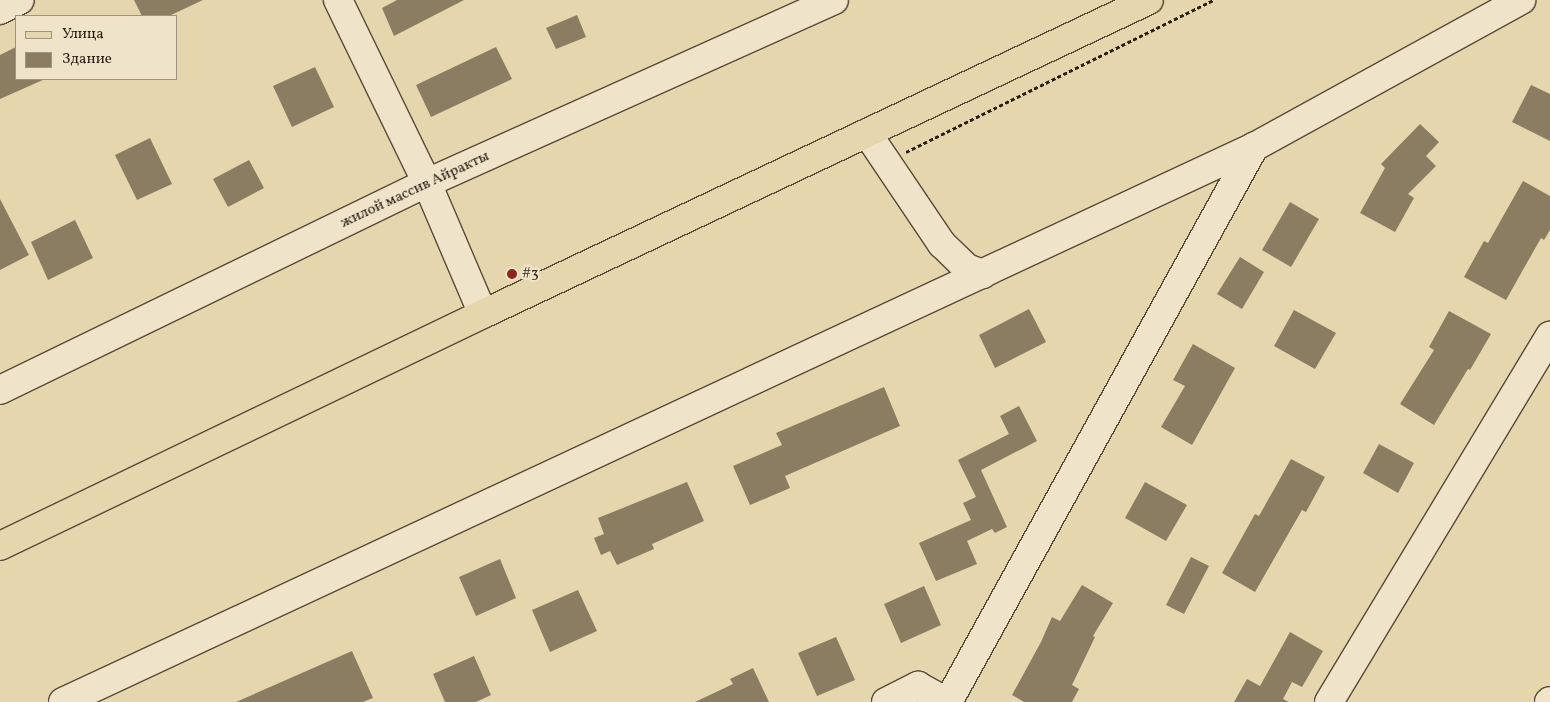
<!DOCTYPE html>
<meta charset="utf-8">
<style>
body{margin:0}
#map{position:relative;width:1550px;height:702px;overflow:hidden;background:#e6d6ad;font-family:Vollkorn,serif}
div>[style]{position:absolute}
.building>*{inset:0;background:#8a7d62}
.path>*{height:3px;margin-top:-1.5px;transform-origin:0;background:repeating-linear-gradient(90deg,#271d11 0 4px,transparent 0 6.5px)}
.roads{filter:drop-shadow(1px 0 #574b38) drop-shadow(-1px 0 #574b38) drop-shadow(0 1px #574b38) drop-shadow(0 -1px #574b38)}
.minor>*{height:28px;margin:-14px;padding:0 14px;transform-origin:14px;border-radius:14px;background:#efe4ca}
.major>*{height:28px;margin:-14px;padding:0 14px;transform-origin:14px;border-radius:14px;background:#e6d6ad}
.dots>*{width:14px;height:14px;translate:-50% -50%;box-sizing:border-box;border:2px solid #efe4ca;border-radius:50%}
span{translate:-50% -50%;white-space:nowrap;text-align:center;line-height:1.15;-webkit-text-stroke:4.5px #efe4ca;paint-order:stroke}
.street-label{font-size:15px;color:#271d11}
.poi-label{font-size:15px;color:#271d11}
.left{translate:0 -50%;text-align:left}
.legend{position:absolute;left:15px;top:15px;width:162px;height:65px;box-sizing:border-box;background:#efe4ca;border:1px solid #9f9480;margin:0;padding:6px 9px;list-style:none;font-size:15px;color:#271d11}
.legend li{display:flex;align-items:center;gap:10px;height:25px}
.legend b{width:25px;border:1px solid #9f9480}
</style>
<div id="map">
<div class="building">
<i style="clip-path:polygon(134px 0,203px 0,169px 16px,142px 16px)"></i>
<i style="clip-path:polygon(397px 0,464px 0,394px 36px,382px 8px)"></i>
<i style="clip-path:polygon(577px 15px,586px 37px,556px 49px,546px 28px)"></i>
<i style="clip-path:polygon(16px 47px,16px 79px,45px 79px,0 99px,0 55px)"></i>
<i style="clip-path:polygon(496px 47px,512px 79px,431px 117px,416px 85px)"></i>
<i style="clip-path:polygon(315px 67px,334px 107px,292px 127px,273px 86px)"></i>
<i style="clip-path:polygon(1531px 85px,1550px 94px,1550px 141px,1512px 122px)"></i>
<i style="clip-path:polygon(1420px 124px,1439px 142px,1426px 156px,1436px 166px,1408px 194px,1414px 198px,1395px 232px,1360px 213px,1385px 168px,1381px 164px)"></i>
<i style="clip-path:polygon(150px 138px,172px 184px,137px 200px,115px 155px)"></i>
<i style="clip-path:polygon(249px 160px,264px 188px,228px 207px,213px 179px)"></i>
<i style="clip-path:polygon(1523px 181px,1550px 196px,1550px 230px,1544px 240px,1541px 238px,1506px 300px,1464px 277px,1484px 241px,1488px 243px)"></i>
<i style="clip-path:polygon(0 199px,29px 255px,0 270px)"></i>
<i style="clip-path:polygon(1290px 202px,1319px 219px,1291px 267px,1262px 250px)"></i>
<i style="clip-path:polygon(75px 220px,93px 258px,48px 280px,31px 242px)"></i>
<i style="clip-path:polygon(1240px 257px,1264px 272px,1242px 309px,1217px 294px)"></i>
<i style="clip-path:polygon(1029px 309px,1046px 342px,995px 368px,979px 335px)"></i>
<i style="clip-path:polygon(1294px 310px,1336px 333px,1315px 369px,1274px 346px)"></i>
<i style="clip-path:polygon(1449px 311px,1491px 334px,1470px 370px,1468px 369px,1434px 425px,1400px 404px,1434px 350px,1429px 347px)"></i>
<i style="clip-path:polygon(1193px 344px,1235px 368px,1192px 445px,1161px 427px,1185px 386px,1173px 380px)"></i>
<i style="clip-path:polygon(884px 387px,900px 426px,785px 476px,790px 488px,750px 505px,733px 466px,782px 445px,776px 433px)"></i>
<i style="clip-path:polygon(1019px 406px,1037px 441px,981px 470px,1007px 527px,995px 533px,992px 529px,967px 541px,977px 564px,936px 581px,919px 543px,971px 520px,963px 503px,976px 497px,958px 460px,1009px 434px,1000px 416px)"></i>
<i style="clip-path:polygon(1379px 444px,1414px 463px,1398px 493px,1363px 473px)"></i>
<i style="clip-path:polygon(1291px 459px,1325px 477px,1306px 512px,1302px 510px,1255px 592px,1222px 573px,1255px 514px,1259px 516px)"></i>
<i style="clip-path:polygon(687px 482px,704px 521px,652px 544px,654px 549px,617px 565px,610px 551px,601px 555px,594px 538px,604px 534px,598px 518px)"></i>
<i style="clip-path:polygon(1145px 482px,1187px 505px,1166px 541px,1125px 518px)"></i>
<i style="clip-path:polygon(1191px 557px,1209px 566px,1184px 614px,1166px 605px)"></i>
<i style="clip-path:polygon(500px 559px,516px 598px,476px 616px,459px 577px)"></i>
<i style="clip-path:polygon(1082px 585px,1113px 603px,1093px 636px,1095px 637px,1072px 685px,1079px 689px,1072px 702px,1024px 702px,1012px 695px,1041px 642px,1052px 617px,1060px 621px)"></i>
<i style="clip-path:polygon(924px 586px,941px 625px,901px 643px,884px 604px)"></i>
<i style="clip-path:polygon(578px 590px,597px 631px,550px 652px,532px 610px)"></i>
<i style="clip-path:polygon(1290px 632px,1323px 651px,1302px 687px,1292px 682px,1283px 699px,1289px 702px,1234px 702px,1247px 679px,1260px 686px)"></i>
<i style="clip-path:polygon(836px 637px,855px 680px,817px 696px,798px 653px)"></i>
<i style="clip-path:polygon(352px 651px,373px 698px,363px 702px,236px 702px)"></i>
<i style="clip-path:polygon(474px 656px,491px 695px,476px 702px,445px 702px,433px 674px)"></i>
<i style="clip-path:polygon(753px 668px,769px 702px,695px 702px,733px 684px,730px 679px)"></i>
</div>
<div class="path">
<i style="left:906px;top:152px;width:343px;rotate:-26.3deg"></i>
</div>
<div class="roads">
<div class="minor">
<i style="left:338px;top:0;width:203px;rotate:64.1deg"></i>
<i style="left:427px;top:183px;width:142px;rotate:66.9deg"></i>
<i style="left:0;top:10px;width:22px;rotate:-27deg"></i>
<i style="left:867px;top:133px;width:134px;rotate:56deg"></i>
<i style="left:942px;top:244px;width:35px;rotate:44deg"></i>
<i style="left:967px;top:268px;width:17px;rotate:21deg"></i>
<i style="left:0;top:390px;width:475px;rotate:-25.9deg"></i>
<i style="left:427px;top:183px;width:446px;rotate:-24.2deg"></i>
<i style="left:63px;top:702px;width:1314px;rotate:-24.99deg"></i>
<i style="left:1254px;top:147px;width:305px;rotate:-28.8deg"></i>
<i style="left:886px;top:702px;width:36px;rotate:-27deg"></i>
<i style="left:918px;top:686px;width:33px;rotate:29deg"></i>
<i style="left:948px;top:702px;width:634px;rotate:-61.13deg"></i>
<i style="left:1329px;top:702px;width:428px;rotate:-58.9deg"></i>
<i style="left:1549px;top:702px;width:1px;rotate:-45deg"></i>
</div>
<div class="major">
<i style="left:0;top:546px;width:536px;rotate:-25.66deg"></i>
<i style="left:483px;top:314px;width:736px;rotate:-25.24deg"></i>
</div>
</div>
<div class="dots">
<i style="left:512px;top:274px;background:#8f2418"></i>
</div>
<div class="street-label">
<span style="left:415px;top:190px;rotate:-25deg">жилой массив Айракты</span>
</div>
<div class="poi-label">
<span class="left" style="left:522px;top:274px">#3</span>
</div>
<ul class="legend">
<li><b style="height:6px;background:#e6d6ad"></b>Улица</li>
<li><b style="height:14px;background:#8a7d62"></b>Здание</li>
</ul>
</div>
